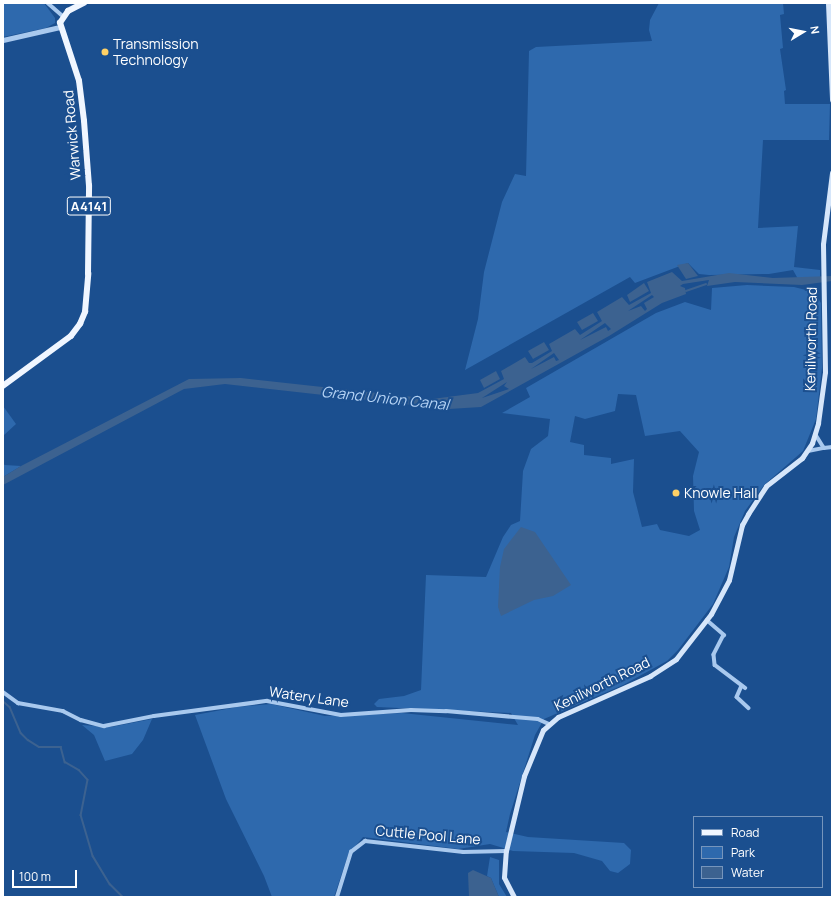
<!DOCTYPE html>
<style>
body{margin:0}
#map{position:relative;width:835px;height:900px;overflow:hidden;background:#1b4f8f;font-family:Manrope,sans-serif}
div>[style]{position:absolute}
.green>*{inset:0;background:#2e69ad}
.water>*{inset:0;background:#3c6290}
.stream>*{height:1.5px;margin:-0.75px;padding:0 0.75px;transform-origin:0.75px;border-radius:0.75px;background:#3c6290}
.minor>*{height:3.5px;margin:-1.75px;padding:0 1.75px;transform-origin:1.75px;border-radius:1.75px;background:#a9c9ee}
.tertiary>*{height:4.5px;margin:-2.25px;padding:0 2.25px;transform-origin:2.25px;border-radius:2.25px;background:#a9c9ee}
.secondary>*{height:5px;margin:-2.5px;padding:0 2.5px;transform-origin:2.5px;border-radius:2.5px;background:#d6e6fa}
.primary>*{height:5.5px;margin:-2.75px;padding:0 2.75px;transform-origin:2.75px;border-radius:2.75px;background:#f0f6ff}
.dots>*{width:11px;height:11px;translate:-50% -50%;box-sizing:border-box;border:2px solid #1b4f8f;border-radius:50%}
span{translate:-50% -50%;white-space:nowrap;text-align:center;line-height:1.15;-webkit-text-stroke:4px #1b4f8f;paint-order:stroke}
.shield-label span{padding:1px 3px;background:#1b4f8f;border:1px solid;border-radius:3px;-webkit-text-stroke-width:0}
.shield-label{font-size:13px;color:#fff;font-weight:700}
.poi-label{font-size:14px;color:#fff}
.left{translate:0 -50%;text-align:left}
.street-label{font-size:14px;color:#fff}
.water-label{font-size:15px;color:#b5d3f5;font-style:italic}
.frame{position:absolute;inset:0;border:4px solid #fff;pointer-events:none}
.legend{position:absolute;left:693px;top:816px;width:130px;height:72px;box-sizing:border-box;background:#1b4f8f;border:1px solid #7695bc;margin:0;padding:5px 7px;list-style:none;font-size:12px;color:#fff}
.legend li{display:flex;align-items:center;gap:8px;height:20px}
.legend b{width:20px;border:1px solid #7695bc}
.north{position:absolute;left:783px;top:12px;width:40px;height:40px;-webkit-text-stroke:3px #1b4f8f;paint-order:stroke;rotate:80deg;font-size:11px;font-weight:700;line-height:16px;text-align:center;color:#fff}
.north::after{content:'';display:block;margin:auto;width:14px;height:18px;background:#fff;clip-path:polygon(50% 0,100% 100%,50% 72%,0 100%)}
.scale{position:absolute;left:12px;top:870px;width:65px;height:18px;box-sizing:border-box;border:2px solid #fff;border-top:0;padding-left:5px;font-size:12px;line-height:14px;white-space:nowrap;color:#fff;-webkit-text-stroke:3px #1b4f8f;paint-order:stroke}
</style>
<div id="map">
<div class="green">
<i style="clip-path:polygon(3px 3px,44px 3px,55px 18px,55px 23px,46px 28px,3px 37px)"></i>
<i style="clip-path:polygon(659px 3px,783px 3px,784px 14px,780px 15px,783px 48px,780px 49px,786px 90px,784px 91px,785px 104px,830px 104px,829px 140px,763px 140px,758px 228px,798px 226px,794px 267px,820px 270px,820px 277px,798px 279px,793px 270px,769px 274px,709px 275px,699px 274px,688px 263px,635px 283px,630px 277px,465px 370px,478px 319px,484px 272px,502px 202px,515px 174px,526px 176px,529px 51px,536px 47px,652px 41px,649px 30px,650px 20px)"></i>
<i style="clip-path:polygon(evenodd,747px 285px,794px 287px,814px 292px,821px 303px,822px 368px,816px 419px,803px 451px,764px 485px,745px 511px,734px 537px,729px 567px,713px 604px,678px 650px,667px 661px,623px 685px,544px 719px,535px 735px,510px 814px,506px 832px,528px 837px,624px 843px,631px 850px,630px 864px,618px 873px,610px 871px,602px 861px,574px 853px,513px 851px,490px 844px,458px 849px,363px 837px,348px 855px,334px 897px,272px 897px,264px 876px,226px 799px,195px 715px,237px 707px,271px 704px,325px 716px,402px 713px,518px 725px,511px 713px,377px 707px,374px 704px,379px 699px,404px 696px,421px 690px,426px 575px,486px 577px,503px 537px,511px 525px,520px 521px,523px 471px,531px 449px,548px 436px,550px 419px,502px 413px,530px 397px,526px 388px,656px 313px,685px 302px,711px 310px,712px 288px,747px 285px,618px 394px,636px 395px,645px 436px,680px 431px,699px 452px,693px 476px,694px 511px,700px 530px,689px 536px,660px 530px,657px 524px,642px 527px,633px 492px,634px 459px,611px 464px,611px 458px,584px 455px,584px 445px,570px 442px,575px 416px,585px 419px,615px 411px,618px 394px)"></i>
<i style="clip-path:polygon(3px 406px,16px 424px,3px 436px)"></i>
<i style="clip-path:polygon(3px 464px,5px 465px,21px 466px,3px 477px)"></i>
<i style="clip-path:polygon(152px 719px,143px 740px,132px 754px,105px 761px,94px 735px,82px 725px,111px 727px)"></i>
<i style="clip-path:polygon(490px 857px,499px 860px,499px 884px,507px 897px,499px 897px,491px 878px,487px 876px)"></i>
</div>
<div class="water">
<i style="clip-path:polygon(688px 263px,698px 276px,686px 279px,677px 265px)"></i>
<i style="clip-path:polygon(evenodd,672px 272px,682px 281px,729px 273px,773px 278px,832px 276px,832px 281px,802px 285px,735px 282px,707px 286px,709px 280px,683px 284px,680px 286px,685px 288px,686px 294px,662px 303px,609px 336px,481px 407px,449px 409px,225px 384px,184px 389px,3px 485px,3px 477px,21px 466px,189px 379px,241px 378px,432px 399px,478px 393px,504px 379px,501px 371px,525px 357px,529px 363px,532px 363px,552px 351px,549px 344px,575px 329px,580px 335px,602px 321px,597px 312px,622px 297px,629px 305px,651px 293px,647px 282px,672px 272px,652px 295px,654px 297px,644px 303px,647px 309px,645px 311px,641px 306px,628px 311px,652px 295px,672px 272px,605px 323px,611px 329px,608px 331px,606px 327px,580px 340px,605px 323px,672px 272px,554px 353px,559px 360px,556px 361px,554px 357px,531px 369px,554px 353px,672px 272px,507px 382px,504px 386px,509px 389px,482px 398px,507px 382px)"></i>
<i style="clip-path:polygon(644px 283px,649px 291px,630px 302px,627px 295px)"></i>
<i style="clip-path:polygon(593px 313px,598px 321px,582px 330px,577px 322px)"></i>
<i style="clip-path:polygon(544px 342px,549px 350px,533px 359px,528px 351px)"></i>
<i style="clip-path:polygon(496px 371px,500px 379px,484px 388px,480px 380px)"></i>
<i style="clip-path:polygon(521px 527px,535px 532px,571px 585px,553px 596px,534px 600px,501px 616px,498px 607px,500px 567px,504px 549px)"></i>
<i style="clip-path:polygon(473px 870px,491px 878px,499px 897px,469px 897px,468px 873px)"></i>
</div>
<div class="stream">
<i style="left:686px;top:291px;width:21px;rotate:-19deg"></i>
<i style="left:3px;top:701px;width:9px;rotate:41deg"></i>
<i style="left:10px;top:707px;width:28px;rotate:67deg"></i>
<i style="left:21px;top:733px;width:10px;rotate:45deg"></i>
<i style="left:28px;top:740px;width:13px;rotate:32deg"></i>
<i style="left:39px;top:747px;width:22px"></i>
<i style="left:61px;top:747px;width:16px;rotate:75deg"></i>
<i style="left:65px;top:762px;width:16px;rotate:30deg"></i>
<i style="left:79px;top:770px;width:13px;rotate:48deg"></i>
<i style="left:88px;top:780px;width:36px;rotate:101deg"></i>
<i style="left:81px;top:815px;width:43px;rotate:73.7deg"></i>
<i style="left:93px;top:856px;width:33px;rotate:59deg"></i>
<i style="left:110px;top:884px;width:18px;rotate:45deg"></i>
</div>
<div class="minor">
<i style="left:48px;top:3px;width:20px;rotate:41deg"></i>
<i style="left:816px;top:435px;width:15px;rotate:58deg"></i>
<i style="left:824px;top:448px;width:8px;rotate:-7deg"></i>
<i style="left:808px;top:451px;width:16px;rotate:-11deg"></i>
<i style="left:707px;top:620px;width:23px;rotate:41deg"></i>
<i style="left:724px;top:635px;width:22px;rotate:117deg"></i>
<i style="left:714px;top:655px;width:10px;rotate:84deg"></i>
<i style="left:715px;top:665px;width:38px;rotate:37deg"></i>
<i style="left:742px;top:686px;width:12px;rotate:114deg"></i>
<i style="left:737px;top:697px;width:16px;rotate:43deg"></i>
<i style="left:3px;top:692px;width:19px;rotate:36deg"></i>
<i style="left:18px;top:703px;width:46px;rotate:10.1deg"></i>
<i style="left:63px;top:711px;width:20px;rotate:27deg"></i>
<i style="left:81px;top:720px;width:24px;rotate:15deg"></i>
<i style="left:104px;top:726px;width:51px;rotate:-11.3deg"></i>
<i style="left:154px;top:716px;width:114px;rotate:-7.6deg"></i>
<i style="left:267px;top:701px;width:75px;rotate:10.7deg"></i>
<i style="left:341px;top:715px;width:70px;rotate:-4.1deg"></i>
<i style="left:411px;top:710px;width:35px;rotate:2deg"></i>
<i style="left:446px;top:711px;width:92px;rotate:5deg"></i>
<i style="left:538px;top:719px;width:12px;rotate:24deg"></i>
<i style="left:337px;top:897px;width:47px;rotate:-72.7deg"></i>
<i style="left:351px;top:852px;width:18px;rotate:-38deg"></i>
<i style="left:365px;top:841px;width:99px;rotate:6.4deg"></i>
<i style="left:463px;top:852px;width:43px;rotate:-1.3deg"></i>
</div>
<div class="tertiary">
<i style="left:3px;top:40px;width:58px;rotate:-12.8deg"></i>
</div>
<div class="secondary">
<i style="left:828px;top:3px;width:97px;rotate:87.6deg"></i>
<i style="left:514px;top:897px;width:22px;rotate:-117deg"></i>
<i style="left:504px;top:877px;width:26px;rotate:-86deg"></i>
<i style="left:506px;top:851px;width:77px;rotate:-76.5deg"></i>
<i style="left:524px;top:776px;width:50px;rotate:-67.6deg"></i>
<i style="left:543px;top:730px;width:20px;rotate:-41deg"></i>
<i style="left:558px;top:717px;width:101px;rotate:-24deg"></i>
<i style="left:650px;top:676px;width:31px;rotate:-33deg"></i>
<i style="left:676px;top:659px;width:57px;rotate:-52.1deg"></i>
<i style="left:711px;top:614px;width:38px;rotate:-62deg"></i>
<i style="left:729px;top:580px;width:57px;rotate:-76.7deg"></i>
<i style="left:742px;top:525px;width:13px;rotate:-61deg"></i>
<i style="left:748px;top:514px;width:33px;rotate:-57deg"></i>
<i style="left:766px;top:486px;width:46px;rotate:-37.9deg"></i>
<i style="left:802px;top:458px;width:18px;rotate:-56deg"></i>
<i style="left:812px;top:443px;width:21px;rotate:-73deg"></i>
<i style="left:818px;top:423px;width:51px;rotate:-82.2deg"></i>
<i style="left:825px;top:372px;width:128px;rotate:-90.9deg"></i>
<i style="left:823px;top:244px;width:72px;rotate:-82.8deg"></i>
</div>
<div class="primary">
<i style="left:3px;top:386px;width:84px;rotate:-36.3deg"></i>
<i style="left:71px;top:336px;width:15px;rotate:-53deg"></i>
<i style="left:80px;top:324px;width:13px;rotate:-67deg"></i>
<i style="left:85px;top:312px;width:38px;rotate:-85deg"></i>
<i style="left:88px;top:274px;width:88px;rotate:-89.3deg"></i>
<i style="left:89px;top:186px;width:65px;rotate:-94.4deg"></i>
<i style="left:84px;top:121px;width:40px;rotate:-97.1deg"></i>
<i style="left:79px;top:81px;width:61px;rotate:-108.1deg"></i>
<i style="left:60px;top:23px;width:14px;rotate:-56deg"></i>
<i style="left:68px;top:11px;width:18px;rotate:-27deg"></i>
</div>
<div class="dots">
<i style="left:105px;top:52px;background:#ffd166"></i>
<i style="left:676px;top:493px;background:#ffd166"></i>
</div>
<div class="shield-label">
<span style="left:89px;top:206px">A4141</span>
</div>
<div class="poi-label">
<span class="left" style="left:113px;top:52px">Transmission<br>Technology</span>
<span class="left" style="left:684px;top:493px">Knowle Hall</span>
</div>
<div class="street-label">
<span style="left:72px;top:135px;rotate:-95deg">Warwick Road</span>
<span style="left:811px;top:339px;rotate:-89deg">Kenilworth Road</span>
<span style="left:602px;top:684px;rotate:-26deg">Kenilworth Road</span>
<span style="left:309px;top:697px;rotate:8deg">Watery Lane</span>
<span style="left:428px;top:835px;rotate:5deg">Cuttle Pool Lane</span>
</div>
<div class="water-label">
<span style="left:385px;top:398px;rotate:6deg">Grand Union Canal</span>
</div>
<div class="frame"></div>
<ul class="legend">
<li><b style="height:5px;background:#f0f6ff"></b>Road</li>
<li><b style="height:11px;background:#2e69ad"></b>Park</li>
<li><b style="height:11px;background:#3c6290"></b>Water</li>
</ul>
<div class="north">N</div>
<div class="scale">100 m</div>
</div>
